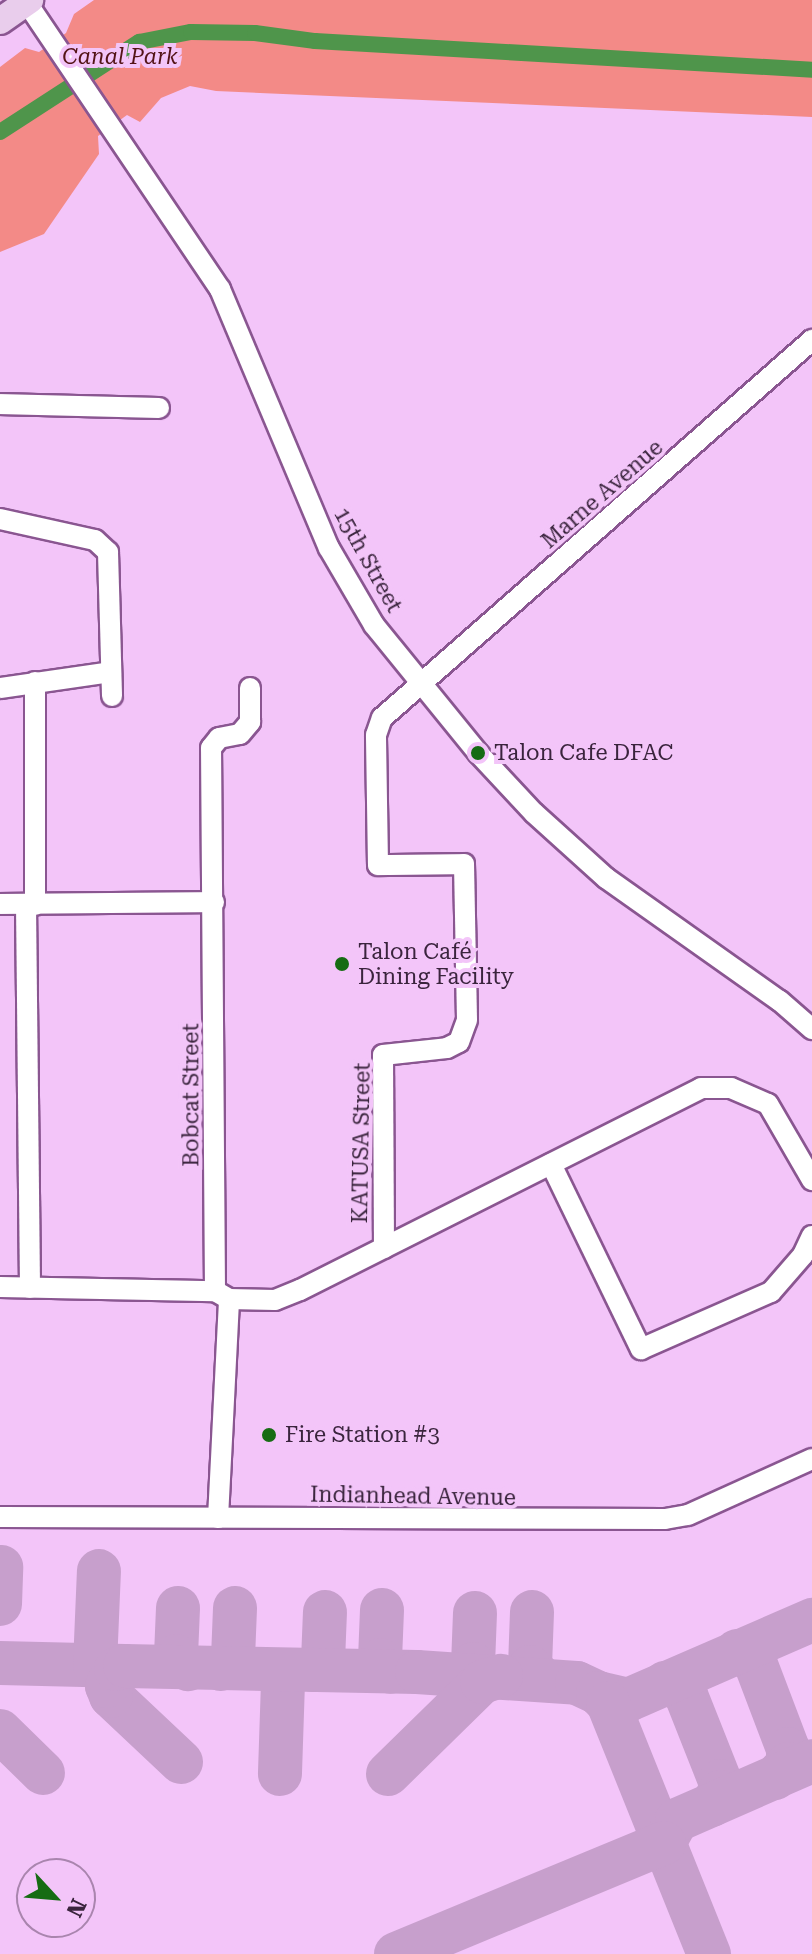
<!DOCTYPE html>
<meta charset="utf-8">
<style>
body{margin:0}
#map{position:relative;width:812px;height:1954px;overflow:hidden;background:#f3c5f9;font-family:"Roboto Serif",serif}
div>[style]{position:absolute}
.green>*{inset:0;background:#f38a87}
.canal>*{height:16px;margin:-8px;padding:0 8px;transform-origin:8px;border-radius:8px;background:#4f954b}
.taxiway>*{height:44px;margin:-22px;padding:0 22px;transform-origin:22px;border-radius:22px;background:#c79fcc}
.roads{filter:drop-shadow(2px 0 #8a5691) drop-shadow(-2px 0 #8a5691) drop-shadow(0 2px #8a5691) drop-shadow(0 -2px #8a5691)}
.minor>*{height:20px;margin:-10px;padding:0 10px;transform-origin:10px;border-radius:10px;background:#fff}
.major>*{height:26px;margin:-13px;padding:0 13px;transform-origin:13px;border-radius:13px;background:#e9cdec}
.dots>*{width:22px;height:22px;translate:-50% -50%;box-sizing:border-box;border:4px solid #f3c5f9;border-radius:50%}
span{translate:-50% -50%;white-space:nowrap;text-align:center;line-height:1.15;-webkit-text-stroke:8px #f3c5f9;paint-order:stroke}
.park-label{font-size:22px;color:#531316;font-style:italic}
.street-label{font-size:22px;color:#3a243d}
.poi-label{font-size:22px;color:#3a243d}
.left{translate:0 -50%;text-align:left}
.north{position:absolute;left:16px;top:1858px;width:80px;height:80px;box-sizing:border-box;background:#f3c5f9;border:2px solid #a985ae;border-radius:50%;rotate:116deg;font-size:22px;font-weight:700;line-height:32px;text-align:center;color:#3a243d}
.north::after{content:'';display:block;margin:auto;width:28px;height:36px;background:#166c13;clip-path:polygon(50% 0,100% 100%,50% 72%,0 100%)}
</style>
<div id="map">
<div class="green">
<i style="clip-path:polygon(94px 0,812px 0,812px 117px,216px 91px,190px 86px,161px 98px,140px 122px,127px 115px,98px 136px,99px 154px,44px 234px,0 252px,0 67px,25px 48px,39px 52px,66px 33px,74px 14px)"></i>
</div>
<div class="canal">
<i style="left:0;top:132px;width:166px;rotate:-32.9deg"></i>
<i style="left:139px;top:42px;width:53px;rotate:-10.9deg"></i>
<i style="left:191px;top:32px;width:64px;rotate:0.9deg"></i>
<i style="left:255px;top:33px;width:61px;rotate:7.6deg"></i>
<i style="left:315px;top:41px;width:498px;rotate:3.3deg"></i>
</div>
<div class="taxiway">
<i style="left:0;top:1604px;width:37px;rotate:-88deg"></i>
<i style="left:178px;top:1608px;width:48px;rotate:92.4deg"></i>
<i style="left:176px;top:1656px;width:18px;rotate:47deg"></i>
<i style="left:382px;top:1610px;width:50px;rotate:92.3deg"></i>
<i style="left:380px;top:1660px;width:16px;rotate:47deg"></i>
<i style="left:532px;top:1612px;width:55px;rotate:92.1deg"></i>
<i style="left:530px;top:1667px;width:16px;rotate:45deg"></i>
<i style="left:475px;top:1613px;width:51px;rotate:92.2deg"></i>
<i style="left:473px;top:1664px;width:16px;rotate:45deg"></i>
<i style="left:737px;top:1651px;width:21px;rotate:31deg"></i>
<i style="left:755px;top:1662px;width:93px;rotate:69.2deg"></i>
<i style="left:788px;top:1749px;width:15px;rotate:90deg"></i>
<i style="left:788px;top:1764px;width:19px;rotate:133deg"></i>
<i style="left:0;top:1663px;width:125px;rotate:1.4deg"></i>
<i style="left:95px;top:1665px;width:94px;rotate:-87.6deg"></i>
<i style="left:221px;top:1669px;width:16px;rotate:-43deg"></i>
<i style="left:233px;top:1658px;width:50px;rotate:-87.7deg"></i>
<i style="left:269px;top:1670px;width:13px;rotate:29deg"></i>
<i style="left:280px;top:1676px;width:7px;rotate:63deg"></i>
<i style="left:283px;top:1682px;width:92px;rotate:91.9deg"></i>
<i style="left:313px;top:1670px;width:13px;rotate:-42deg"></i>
<i style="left:323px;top:1661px;width:49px;rotate:-87.7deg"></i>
<i style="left:665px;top:1683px;width:14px;rotate:17deg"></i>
<i style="left:678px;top:1687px;width:11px;rotate:45deg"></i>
<i style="left:686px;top:1695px;width:92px;rotate:68.4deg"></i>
<i style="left:720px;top:1781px;width:11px;rotate:90deg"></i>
<i style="left:720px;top:1792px;width:15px;rotate:122deg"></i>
<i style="left:598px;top:1693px;width:31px;rotate:13deg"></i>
<i style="left:628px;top:1700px;width:201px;rotate:-23.5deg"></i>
<i style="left:0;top:1731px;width:60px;rotate:44.3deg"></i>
<i style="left:181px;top:1762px;width:96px;rotate:-136.7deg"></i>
<i style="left:111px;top:1696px;width:11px;rotate:-112deg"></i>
<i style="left:107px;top:1686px;width:19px;rotate:-62deg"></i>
<i style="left:116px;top:1669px;width:9px;rotate:-18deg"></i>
<i style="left:125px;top:1666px;width:292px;rotate:1.2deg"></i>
<i style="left:417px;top:1672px;width:160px;rotate:3.9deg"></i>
<i style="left:577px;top:1683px;width:23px;rotate:25deg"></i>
<i style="left:598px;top:1693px;width:14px;rotate:45deg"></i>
<i style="left:608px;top:1703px;width:271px;rotate:68.1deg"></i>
<i style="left:388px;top:1774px;width:132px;rotate:-44.4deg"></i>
<i style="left:482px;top:1682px;width:20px;rotate:-18deg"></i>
<i style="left:664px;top:1843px;width:26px;rotate:-61deg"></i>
<i style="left:677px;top:1820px;width:147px;rotate:-23.6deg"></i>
<i style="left:396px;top:1954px;width:290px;rotate:-22.5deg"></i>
</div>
<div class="roads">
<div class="minor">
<i style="left:25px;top:0;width:349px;rotate:56deg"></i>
<i style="left:220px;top:289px;width:281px;rotate:67.2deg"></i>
<i style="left:329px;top:548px;width:89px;rotate:59.7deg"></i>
<i style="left:374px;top:625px;width:165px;rotate:50.9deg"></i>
<i style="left:478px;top:753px;width:82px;rotate:47deg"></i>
<i style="left:534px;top:813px;width:97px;rotate:42.1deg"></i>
<i style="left:606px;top:878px;width:213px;rotate:35.3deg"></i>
<i style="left:780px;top:1001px;width:43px;rotate:41.2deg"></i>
<i style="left:0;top:404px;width:159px;rotate:1.4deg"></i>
<i style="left:0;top:519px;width:97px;rotate:12.5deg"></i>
<i style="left:95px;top:540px;width:18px;rotate:43deg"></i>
<i style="left:108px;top:552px;width:144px;rotate:88.4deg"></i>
<i style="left:35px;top:682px;width:223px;rotate:90deg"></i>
<i style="left:0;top:688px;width:112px;rotate:-8.2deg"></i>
<i style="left:0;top:904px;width:214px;rotate:-0.5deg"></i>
<i style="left:26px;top:904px;width:384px;rotate:89.4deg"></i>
<i style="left:551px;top:1164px;width:206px;rotate:64.1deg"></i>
<i style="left:641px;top:1349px;width:142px;rotate:-23.7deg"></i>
<i style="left:771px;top:1292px;width:49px;rotate:-49.1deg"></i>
<i style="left:803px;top:1255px;width:21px;rotate:-65deg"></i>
<i style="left:384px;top:1248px;width:193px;rotate:-90.3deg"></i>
<i style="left:383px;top:1055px;width:64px;rotate:-6.2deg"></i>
<i style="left:447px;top:1048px;width:13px;rotate:-27deg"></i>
<i style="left:459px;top:1042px;width:23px;rotate:-70deg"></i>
<i style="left:467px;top:1020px;width:156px;rotate:-91.1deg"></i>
<i style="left:464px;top:864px;width:86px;rotate:179.3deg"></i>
<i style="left:378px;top:865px;width:130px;rotate:-90.9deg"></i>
<i style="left:376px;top:735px;width:18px;rotate:-71deg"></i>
<i style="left:382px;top:718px;width:573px;rotate:-41.32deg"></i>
<i style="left:0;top:1287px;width:215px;rotate:1.1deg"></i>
<i style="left:229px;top:1299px;width:46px;rotate:1.2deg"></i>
<i style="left:275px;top:1300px;width:27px;rotate:-22deg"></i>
<i style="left:300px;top:1290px;width:449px;rotate:-26.7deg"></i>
<i style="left:701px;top:1088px;width:30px"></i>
<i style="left:731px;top:1088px;width:40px;rotate:23.4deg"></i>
<i style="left:768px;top:1104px;width:88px;rotate:59.9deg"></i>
<i style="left:0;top:1517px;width:665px;rotate:0.17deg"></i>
<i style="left:665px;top:1519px;width:23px;rotate:-10deg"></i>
<i style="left:688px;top:1515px;width:136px;rotate:-24.3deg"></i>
<i style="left:218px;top:1518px;width:219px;rotate:-87.1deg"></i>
<i style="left:229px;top:1299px;width:16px;rotate:-150deg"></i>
<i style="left:215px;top:1291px;width:543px;rotate:-90.42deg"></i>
<i style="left:211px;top:748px;width:13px;rotate:-51deg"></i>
<i style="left:219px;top:738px;width:21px;rotate:-11deg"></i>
<i style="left:240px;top:734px;width:16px;rotate:-50deg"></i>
<i style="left:250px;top:722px;width:34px;rotate:-90deg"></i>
</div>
<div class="major">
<i style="left:0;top:21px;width:37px;rotate:-35deg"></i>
</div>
</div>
<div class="dots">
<i style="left:478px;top:753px;background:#166c13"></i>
<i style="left:342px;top:964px;background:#166c13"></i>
<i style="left:269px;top:1435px;background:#166c13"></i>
</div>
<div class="park-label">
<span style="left:120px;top:57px">Canal Park</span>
</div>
<div class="street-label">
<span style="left:602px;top:494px;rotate:-41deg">Marne Avenue</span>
<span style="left:368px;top:560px;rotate:61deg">15th Street</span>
<span style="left:191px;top:1095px;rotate:-90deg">Bobcat Street</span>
<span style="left:361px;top:1143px;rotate:-89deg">KATUSA Street</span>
<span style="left:413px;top:1496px;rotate:1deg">Indianhead Avenue</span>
</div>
<div class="poi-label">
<span class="left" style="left:494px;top:753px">Talon Cafe DFAC</span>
<span class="left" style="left:358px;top:964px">Talon Café<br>Dining Facility</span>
<span class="left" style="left:285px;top:1435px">Fire Station #3</span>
</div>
<div class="north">N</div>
</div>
